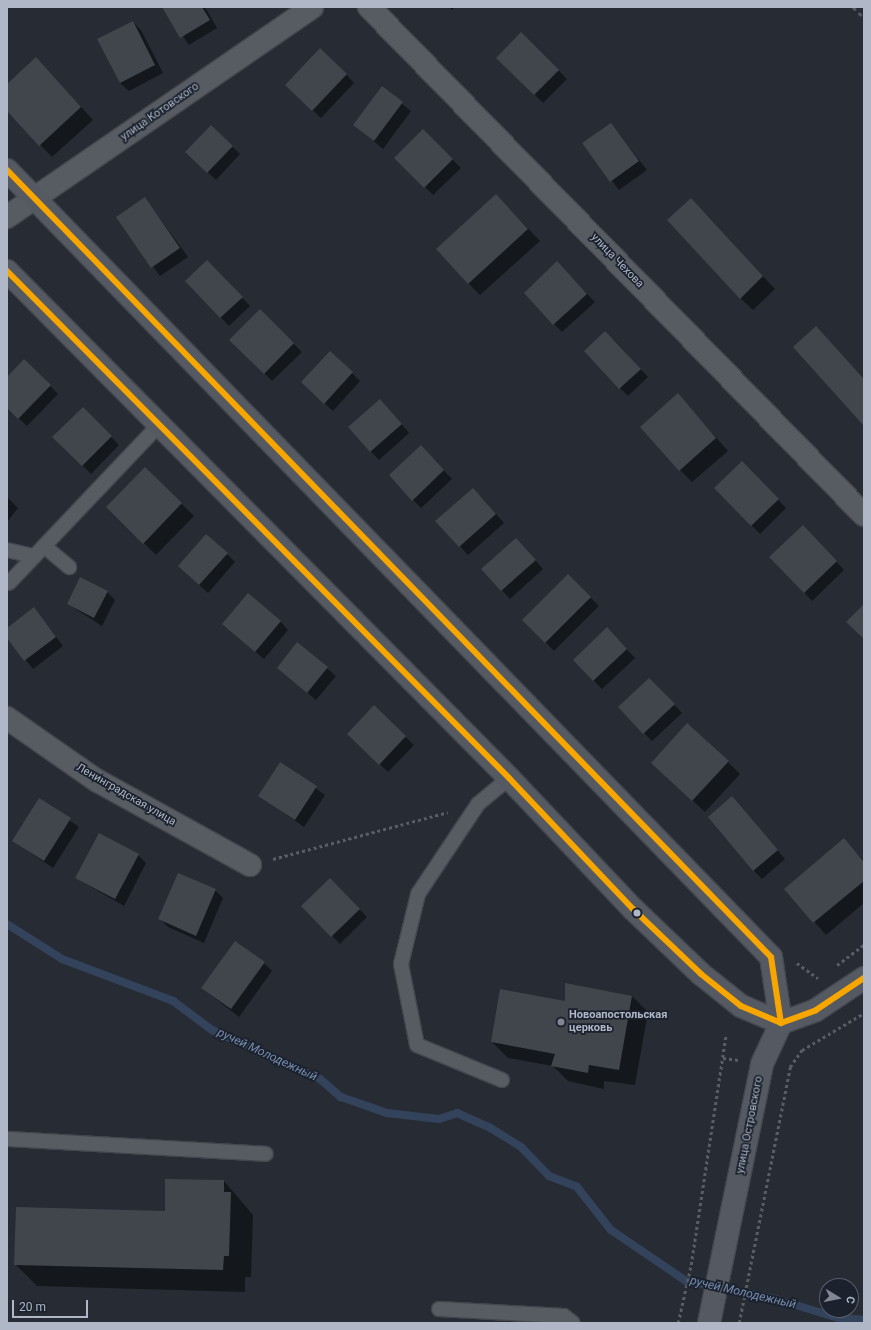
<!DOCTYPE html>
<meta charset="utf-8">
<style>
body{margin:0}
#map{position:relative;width:871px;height:1330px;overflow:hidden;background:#272b34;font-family:Roboto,sans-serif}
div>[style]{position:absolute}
.shadow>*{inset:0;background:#0007}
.stream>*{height:8px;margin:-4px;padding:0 4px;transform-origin:4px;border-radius:4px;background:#34435c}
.building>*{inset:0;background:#41454c}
.path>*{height:2.5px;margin-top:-1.25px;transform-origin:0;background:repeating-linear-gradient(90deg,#595e64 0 3px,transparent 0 6px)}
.roads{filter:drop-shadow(1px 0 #43464d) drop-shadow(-1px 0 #43464d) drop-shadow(0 1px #43464d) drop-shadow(0 -1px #43464d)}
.lane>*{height:14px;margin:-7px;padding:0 7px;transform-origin:7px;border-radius:7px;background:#575b62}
.street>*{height:22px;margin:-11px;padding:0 11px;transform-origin:11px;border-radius:11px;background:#575b62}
.secondary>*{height:22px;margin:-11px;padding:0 11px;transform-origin:11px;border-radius:11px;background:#555961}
.rail>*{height:3px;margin-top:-1.5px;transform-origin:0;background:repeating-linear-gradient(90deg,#555960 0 4px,transparent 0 8px)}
.bus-1>*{height:6px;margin:-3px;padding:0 3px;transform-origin:3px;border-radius:3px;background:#f7a600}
.dots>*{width:11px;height:11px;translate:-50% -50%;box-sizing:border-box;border:2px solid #1b222e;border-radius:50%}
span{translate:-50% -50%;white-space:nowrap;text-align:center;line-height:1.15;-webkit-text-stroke:3.5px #1b222e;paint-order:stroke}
.street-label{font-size:11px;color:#b0b7c6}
.poi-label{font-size:11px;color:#b0b7c6;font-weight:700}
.left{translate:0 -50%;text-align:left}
.water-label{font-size:12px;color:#788cae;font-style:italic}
.frame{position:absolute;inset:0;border:8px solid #b0b7c6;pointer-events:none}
.north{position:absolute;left:819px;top:1278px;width:40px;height:40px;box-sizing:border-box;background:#1b222e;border:1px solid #575e6b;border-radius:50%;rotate:100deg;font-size:11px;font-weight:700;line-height:16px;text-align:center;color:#b0b7c6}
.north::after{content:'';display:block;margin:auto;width:14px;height:18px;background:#808693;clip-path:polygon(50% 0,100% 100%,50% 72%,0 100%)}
.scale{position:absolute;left:12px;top:1300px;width:76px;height:18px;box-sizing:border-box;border:2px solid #b0b7c6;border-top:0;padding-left:5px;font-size:12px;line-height:14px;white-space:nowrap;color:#b0b7c6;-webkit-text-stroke:3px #1b222e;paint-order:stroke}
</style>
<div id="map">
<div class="shadow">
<i style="clip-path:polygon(163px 7px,205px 7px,217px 28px,189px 45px)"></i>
<i style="clip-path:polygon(449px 7px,455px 7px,452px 10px)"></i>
<i style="clip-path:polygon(133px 22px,141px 30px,163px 73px,129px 91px,120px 83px)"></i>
<i style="clip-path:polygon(521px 33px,567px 79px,543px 103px,498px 58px)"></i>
<i style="clip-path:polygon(48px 71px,93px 120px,52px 157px,7px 110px,7px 85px)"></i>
<i style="clip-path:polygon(346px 74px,354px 83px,321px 118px,295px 94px)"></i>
<i style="clip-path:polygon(382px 88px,411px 111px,383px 149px,355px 125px)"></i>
<i style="clip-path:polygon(611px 124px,647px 170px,619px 190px,584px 144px)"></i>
<i style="clip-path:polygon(211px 126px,240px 154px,216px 180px,186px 152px)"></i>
<i style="clip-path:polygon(423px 130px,461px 168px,433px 195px,396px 158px)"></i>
<i style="clip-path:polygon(496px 195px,540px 241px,480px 295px,468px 283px)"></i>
<i style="clip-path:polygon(145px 198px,188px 257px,160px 276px,117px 217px)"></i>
<i style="clip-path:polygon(703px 211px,775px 289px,753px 310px,740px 298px)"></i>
<i style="clip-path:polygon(207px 261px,250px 306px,229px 326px,186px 281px)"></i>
<i style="clip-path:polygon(565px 271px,595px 302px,562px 332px,554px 324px)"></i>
<i style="clip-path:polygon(260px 311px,302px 352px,272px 381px,231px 340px)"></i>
<i style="clip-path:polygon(816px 327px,864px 379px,864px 424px)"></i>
<i style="clip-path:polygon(614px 340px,648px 377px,628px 396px,620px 388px)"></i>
<i style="clip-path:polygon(24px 360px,58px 394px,27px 426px,7px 407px,7px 378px)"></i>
<i style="clip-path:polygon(352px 373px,360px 381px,333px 411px,310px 390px)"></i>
<i style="clip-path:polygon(678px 395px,728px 451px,692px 482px,680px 470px)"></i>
<i style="clip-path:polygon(83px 408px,119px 445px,91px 474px,54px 437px)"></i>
<i style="clip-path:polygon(388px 408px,409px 433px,379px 460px,349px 428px)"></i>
<i style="clip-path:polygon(429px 455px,452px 479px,421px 508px,413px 500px)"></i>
<i style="clip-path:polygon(742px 463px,786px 508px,760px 534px,715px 488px)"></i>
<i style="clip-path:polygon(145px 468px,194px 516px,156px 555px,107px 507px)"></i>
<i style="clip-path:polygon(7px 497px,18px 508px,7px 522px)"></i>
<i style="clip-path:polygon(481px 497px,504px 523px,468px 555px,437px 521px)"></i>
<i style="clip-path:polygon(811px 534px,844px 570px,812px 601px,804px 592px)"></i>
<i style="clip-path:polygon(524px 547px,543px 569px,510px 599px,483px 569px)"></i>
<i style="clip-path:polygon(227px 554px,235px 562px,208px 593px,187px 574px)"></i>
<i style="clip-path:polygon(568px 575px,599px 606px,554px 651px,524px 620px)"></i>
<i style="clip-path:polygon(107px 592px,115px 600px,102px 626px,68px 604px)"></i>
<i style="clip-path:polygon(34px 609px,63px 646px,33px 669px,7px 636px,7px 629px)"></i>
<i style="clip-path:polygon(280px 621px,288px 630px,264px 659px,232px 632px)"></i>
<i style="clip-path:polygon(615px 637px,635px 658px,602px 689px,574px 660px)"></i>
<i style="clip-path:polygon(298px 644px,336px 676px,316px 700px,278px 668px)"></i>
<i style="clip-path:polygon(657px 687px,682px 713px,652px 741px,644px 733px)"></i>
<i style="clip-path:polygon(374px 707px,414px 745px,388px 772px,348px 734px)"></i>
<i style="clip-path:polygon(728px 762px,740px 774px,705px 812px,665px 775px)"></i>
<i style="clip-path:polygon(280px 763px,325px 795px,304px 827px,259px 795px)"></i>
<i style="clip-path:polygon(732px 798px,785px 859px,762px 879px,754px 871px)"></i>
<i style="clip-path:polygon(39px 799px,79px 827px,53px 868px,13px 841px)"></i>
<i style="clip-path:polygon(844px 840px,864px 861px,864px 903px,826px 935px,786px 889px)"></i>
<i style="clip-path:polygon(138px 855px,146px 863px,124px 906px,76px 878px)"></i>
<i style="clip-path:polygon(330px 879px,367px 917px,340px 944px,303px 906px)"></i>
<i style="clip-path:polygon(215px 890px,223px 898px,204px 943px,168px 927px,160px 919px)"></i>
<i style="clip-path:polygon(264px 963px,272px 971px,239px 1017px,202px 988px)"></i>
<i style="clip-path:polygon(632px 996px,648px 1012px,635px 1085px,604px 1081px,604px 1089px,568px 1081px,553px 1066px,508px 1058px,492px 1042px,566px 1002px)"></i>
<i style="clip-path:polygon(224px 1181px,253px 1215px,251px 1277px,245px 1277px,245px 1292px,37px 1286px,15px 1264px,166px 1212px)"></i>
</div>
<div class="stream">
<i style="left:7px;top:924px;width:65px;rotate:32.5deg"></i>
<i style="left:62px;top:959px;width:119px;rotate:20.7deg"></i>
<i style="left:173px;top:1001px;width:49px;rotate:36.6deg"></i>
<i style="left:212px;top:1030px;width:119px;rotate:24.4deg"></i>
<i style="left:320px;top:1079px;width:28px;rotate:41deg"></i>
<i style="left:341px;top:1097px;width:49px;rotate:19.2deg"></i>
<i style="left:387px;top:1113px;width:52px;rotate:6.6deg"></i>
<i style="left:439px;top:1119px;width:19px;rotate:-18deg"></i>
<i style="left:457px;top:1113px;width:35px;rotate:24deg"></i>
<i style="left:489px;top:1127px;width:39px;rotate:32deg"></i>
<i style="left:522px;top:1148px;width:39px;rotate:46deg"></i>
<i style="left:549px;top:1176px;width:30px;rotate:21deg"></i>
<i style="left:577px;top:1187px;width:55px;rotate:51.7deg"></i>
<i style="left:611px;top:1230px;width:91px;rotate:34.2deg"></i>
<i style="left:686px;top:1281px;width:92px;rotate:11.3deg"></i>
<i style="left:776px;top:1299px;width:65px;rotate:17deg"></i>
<i style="left:838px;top:1318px;width:26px;rotate:4deg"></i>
</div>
<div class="building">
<i style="clip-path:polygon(162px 7px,202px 7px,210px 20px,180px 38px)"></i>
<i style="clip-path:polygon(133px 21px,155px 65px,120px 83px,97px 39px)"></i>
<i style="clip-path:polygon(521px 32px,559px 70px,534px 95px,496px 58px)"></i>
<i style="clip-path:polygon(320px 48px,347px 74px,312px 111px,285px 85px)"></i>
<i style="clip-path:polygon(36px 57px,81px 107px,39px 146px,7px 111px,7px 84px)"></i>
<i style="clip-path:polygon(382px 86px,403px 102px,374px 141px,353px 125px)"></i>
<i style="clip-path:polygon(611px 123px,639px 161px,610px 182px,582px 143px)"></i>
<i style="clip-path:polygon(211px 125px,233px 146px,207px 173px,185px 152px)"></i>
<i style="clip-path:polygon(423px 129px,453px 159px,424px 188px,394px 158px)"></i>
<i style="clip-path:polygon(496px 194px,528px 229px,468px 284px,436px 249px)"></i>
<i style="clip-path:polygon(145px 197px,180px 248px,151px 268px,116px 217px)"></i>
<i style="clip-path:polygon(691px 198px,763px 276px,740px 299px,667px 220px)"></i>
<i style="clip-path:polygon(207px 260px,243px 297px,220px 318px,185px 281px)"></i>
<i style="clip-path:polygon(557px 261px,587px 294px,553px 325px,524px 293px)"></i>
<i style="clip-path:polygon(260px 309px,294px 343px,264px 374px,229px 340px)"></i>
<i style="clip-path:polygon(816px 326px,864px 379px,864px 426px,793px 347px)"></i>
<i style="clip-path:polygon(605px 331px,641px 369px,619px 389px,584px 351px)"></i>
<i style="clip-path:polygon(330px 351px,353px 372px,324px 404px,301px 382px)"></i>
<i style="clip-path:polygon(24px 359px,51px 385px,18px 419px,7px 408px,7px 377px)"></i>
<i style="clip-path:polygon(678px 393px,716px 438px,679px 471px,640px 427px)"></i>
<i style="clip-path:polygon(380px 399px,402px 424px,370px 452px,348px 427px)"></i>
<i style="clip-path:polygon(83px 407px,112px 436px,82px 466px,52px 437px)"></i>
<i style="clip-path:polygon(421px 445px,444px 470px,412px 501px,389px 475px)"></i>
<i style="clip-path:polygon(742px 461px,779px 499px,751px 526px,714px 488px)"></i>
<i style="clip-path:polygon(145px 467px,182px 503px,143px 544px,106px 507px)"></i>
<i style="clip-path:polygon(473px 488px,496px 514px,459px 547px,435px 521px)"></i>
<i style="clip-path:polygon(803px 525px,837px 561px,804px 593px,769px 557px)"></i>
<i style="clip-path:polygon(206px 534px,228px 553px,199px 585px,178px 566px)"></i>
<i style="clip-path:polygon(516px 538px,536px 560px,501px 591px,481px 569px)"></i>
<i style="clip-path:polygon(568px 574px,591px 597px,545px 643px,522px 620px)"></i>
<i style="clip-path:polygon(80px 577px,108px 591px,94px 618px,67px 604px)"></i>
<i style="clip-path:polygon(248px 593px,281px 621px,255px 652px,222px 624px)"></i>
<i style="clip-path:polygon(864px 604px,864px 639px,846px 622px)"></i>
<i style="clip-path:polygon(34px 607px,56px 637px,24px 661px,7px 638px,7px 628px)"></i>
<i style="clip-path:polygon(607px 627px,627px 649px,593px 681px,573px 660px)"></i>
<i style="clip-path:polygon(297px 642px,328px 667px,307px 693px,277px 668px)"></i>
<i style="clip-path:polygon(649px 678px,675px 704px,643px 734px,618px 707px)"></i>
<i style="clip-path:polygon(374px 705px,406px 736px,379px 765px,347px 734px)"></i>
<i style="clip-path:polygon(687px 723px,729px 761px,692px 801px,651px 763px)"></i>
<i style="clip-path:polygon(280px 762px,317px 786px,295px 820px,258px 796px)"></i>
<i style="clip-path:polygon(732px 796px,778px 850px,753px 871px,708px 817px)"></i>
<i style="clip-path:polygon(39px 798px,71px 818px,44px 861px,12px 841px)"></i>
<i style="clip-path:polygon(99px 833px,139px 854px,115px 899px,75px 878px)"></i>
<i style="clip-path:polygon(844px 838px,864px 862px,864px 881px,813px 923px,784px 889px)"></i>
<i style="clip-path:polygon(178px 873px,216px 889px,196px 936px,158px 919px)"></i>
<i style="clip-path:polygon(330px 878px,360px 909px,331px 937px,301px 906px)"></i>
<i style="clip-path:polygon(235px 941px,265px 962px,231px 1009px,201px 988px)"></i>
<i style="clip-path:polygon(565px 983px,632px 996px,619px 1070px,589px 1065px,588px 1073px,551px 1066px,555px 1054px,491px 1042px,500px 989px,565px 1001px)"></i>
<i style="clip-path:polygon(165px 1179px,224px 1180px,224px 1192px,231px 1192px,229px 1256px,224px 1256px,223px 1270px,14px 1265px,16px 1207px,165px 1211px)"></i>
</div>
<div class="path">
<i style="left:273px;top:859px;width:181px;rotate:-15deg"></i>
<i style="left:797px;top:963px;width:26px;rotate:36deg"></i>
<i style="left:837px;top:965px;width:34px;rotate:-37deg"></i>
<i style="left:723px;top:1058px;width:16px;rotate:7deg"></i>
<i style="left:678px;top:1323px;width:59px;rotate:-77.4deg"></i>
<i style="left:691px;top:1265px;width:234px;rotate:-81.4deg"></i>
<i style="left:739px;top:1323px;width:261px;rotate:-78.7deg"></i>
<i style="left:790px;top:1067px;width:21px;rotate:-55deg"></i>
<i style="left:802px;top:1050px;width:72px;rotate:-30.8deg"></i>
</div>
<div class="roads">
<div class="lane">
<i style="left:44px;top:546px;width:33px;rotate:40deg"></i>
<i style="left:7px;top:550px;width:28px;rotate:13deg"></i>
<i style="left:9px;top:583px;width:218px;rotate:-46.5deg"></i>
<i style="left:502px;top:1080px;width:92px;rotate:-157.6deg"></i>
<i style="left:417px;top:1045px;width:83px;rotate:-101.2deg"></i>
<i style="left:401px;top:964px;width:72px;rotate:-76.3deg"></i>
<i style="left:418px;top:894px;width:108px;rotate:-56.3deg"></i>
<i style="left:478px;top:804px;width:40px;rotate:-40deg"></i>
<i style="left:7px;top:1139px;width:259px;rotate:3.3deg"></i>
<i style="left:439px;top:1309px;width:125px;rotate:3.2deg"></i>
<i style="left:564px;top:1316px;width:11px;rotate:38deg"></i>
</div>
<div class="street">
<i style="left:369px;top:7px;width:709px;rotate:45.74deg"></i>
<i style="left:7px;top:217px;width:370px;rotate:-34.5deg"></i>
<i style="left:7px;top:718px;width:108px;rotate:34.9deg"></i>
<i style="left:96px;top:780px;width:176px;rotate:28.9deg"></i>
</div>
<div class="secondary">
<i style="left:7px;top:170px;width:1097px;rotate:45.85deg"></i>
<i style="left:771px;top:957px;width:67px;rotate:81.4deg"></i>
<i style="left:7px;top:271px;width:713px;rotate:45.28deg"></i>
<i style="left:509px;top:778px;width:180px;rotate:46.6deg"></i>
<i style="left:633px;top:909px;width:94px;rotate:43.7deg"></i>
<i style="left:701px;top:974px;width:51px;rotate:38.7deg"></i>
<i style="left:741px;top:1006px;width:43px;rotate:23deg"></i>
<i style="left:709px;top:1323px;width:264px;rotate:-78.4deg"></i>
<i style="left:762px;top:1064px;width:45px;rotate:-65.1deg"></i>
<i style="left:781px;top:1023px;width:37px;rotate:-20deg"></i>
<i style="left:816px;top:1010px;width:58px;rotate:-33.7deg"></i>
</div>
</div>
<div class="rail">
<i style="left:853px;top:7px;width:16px;rotate:45deg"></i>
</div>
<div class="bus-1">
<i style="left:7px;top:170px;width:1097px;rotate:45.85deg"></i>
<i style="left:771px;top:957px;width:67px;rotate:81.4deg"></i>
<i style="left:7px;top:271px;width:713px;rotate:45.28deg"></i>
<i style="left:509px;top:778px;width:180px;rotate:46.6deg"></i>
<i style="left:633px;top:909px;width:94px;rotate:43.7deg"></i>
<i style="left:701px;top:974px;width:51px;rotate:38.7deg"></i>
<i style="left:741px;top:1006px;width:43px;rotate:23deg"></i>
<i style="left:781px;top:1023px;width:37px;rotate:-20deg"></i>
<i style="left:816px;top:1010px;width:58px;rotate:-33.7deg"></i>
</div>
<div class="dots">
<i style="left:637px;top:913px;background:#b0b7c6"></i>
<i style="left:561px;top:1022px;background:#808693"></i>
</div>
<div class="street-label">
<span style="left:160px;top:112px;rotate:-35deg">улица Котовского</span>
<span style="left:617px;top:261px;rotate:46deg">улица Чехова</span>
<span style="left:126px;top:795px;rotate:30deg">Ленинградская улица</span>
<span style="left:750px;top:1125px;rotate:-79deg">улица Островского</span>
</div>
<div class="poi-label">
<span class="left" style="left:569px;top:1022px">Новоапостольская<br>церковь</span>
</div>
<div class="water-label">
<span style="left:267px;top:1055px;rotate:25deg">ручей Молодежный</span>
<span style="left:743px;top:1293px;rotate:13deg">ручей Молодежный</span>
</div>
<div class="frame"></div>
<div class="north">С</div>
<div class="scale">20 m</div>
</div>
